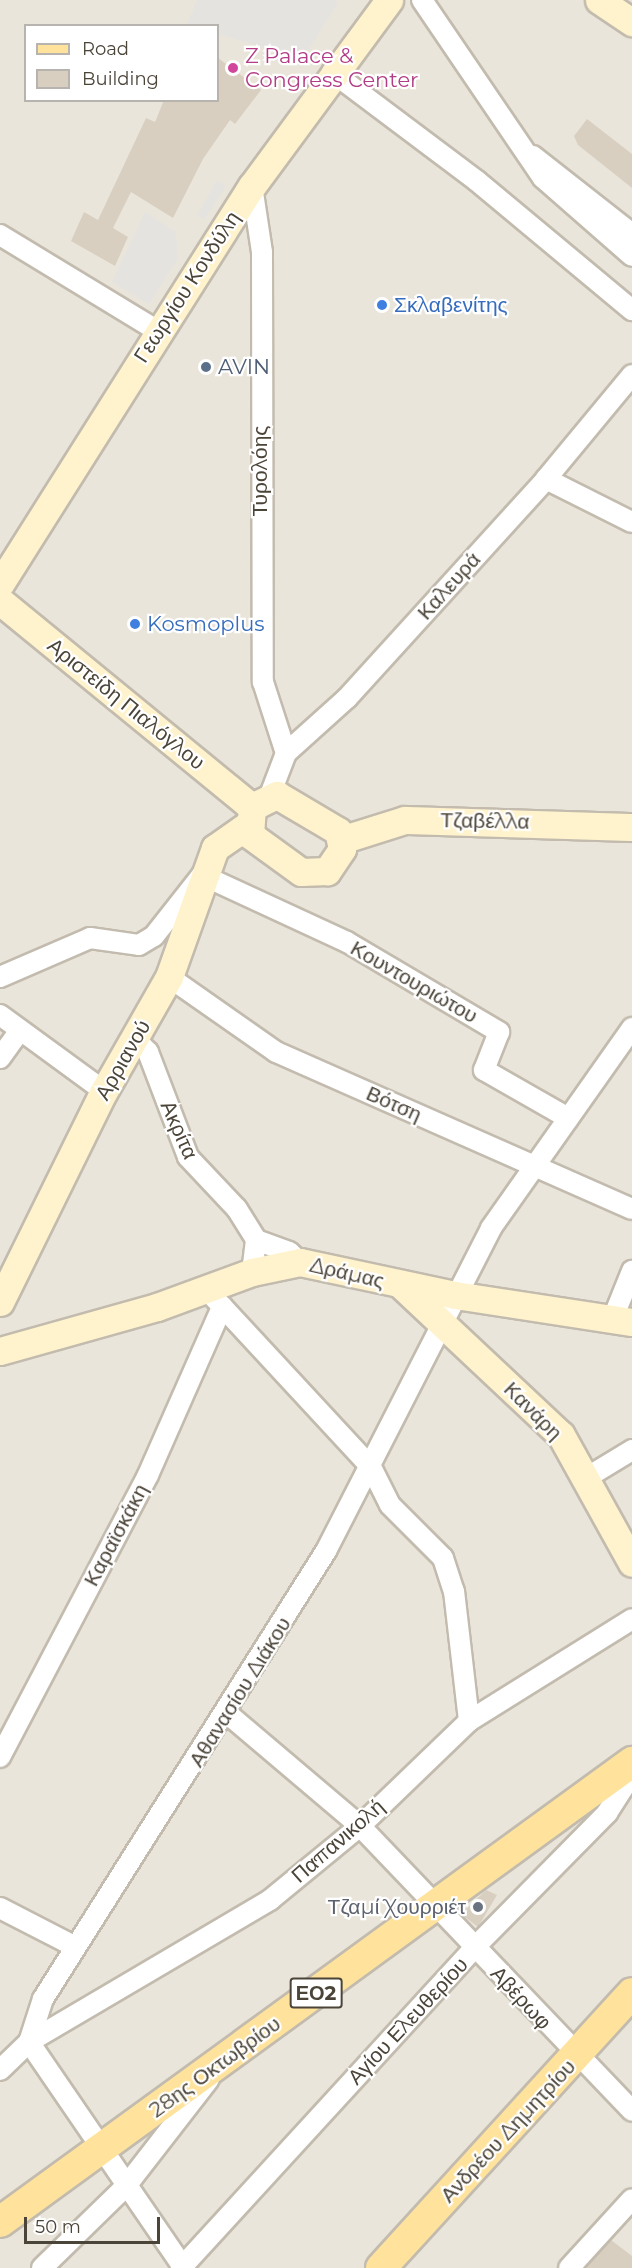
<!DOCTYPE html>
<meta charset="utf-8">
<style>
body{margin:0}
#map{position:relative;width:632px;height:2268px;overflow:hidden;background:#f6f3ec;font-family:Montserrat,sans-serif}
div>[style]{position:absolute}
.residential>*{inset:0;background:#eae5da}
.parking>*{inset:0;background:#e5e3e0}
.building>*{inset:0;background:#d8cfc1}
.roads{filter:drop-shadow(2px 0 #c2bbae) drop-shadow(-2px 0 #c2bbae) drop-shadow(0 2px #c2bbae) drop-shadow(0 -2px #c2bbae)}
.street>*{height:20px;margin:-10px;padding:0 10px;transform-origin:10px;border-radius:10px;background:#fff}
.secondary>*{height:27px;margin:-13.5px;padding:0 13.5px;transform-origin:13.5px;border-radius:13.5px;background:#fff3cd}
.primary>*{height:30px;margin:-15px;padding:0 15px;transform-origin:15px;border-radius:15px;background:#ffe39c}
.dots>*{width:16px;height:16px;translate:-50% -50%;box-sizing:border-box;border:3px solid #fff;border-radius:50%}
span{translate:-50% -50%;white-space:nowrap;text-align:center;line-height:1.15;-webkit-text-stroke:4.5px #fff;paint-order:stroke}
.shield-label span{padding:2px 4px;background:#fff;border:2px solid;border-radius:4px;-webkit-text-stroke-width:0}
.shield-label{font-size:20px;color:#4b4439;font-weight:700}
.hotel-label{font-size:21px;color:#b23c85}
.left{translate:0 -50%;text-align:left}
.street-label{font-size:21px;color:#4b4439}
.shop-label{font-size:21px;color:#366cbe}
.service-label{font-size:21px;color:#4e5e75}
.worship-label{font-size:21px;color:#5b616d}
.right{translate:-100% -50%;text-align:right}
.legend{position:absolute;left:24px;top:24px;width:195px;height:78px;box-sizing:border-box;background:#fff;border:2px solid #b7b4b0;margin:0;padding:8px 10px;list-style:none;font-size:18px;color:#4b4439}
.legend li{display:flex;align-items:center;gap:12px;height:30px}
.legend b{width:30px;border:2px solid #b7b4b0}
.scale{position:absolute;left:24px;top:2217px;width:136px;height:27px;box-sizing:border-box;border:3px solid #4b4439;border-top:0;padding-left:8px;font-size:18px;line-height:21px;white-space:nowrap;color:#4b4439;-webkit-text-stroke:4px #fff;paint-order:stroke}
</style>
<div id="map">
<div class="residential">
<i style="clip-path:polygon(evenodd,0 0,632px 0,632px 2268px,0 2268px,0 0,26px 26px,218px 26px,218px 100px,26px 100px,26px 26px)"></i>
</div>
<div class="parking">
<i style="clip-path:polygon(197px 0,336px 0,338px 3px,303px 59px,218px 34px,218px 26px,187px 24px)"></i>
<i style="clip-path:polygon(217px 180px,226px 186px,204px 220px,197px 215px)"></i>
<i style="clip-path:polygon(145px 212px,176px 232px,178px 259px,149px 304px,112px 282px)"></i>
</div>
<div class="building">
<i style="clip-path:polygon(218px 58px,261px 90px,235px 124px,230px 120px,203px 159px,173px 218px,131px 192px,113px 228px,128px 237px,115px 266px,71px 241px,84px 212px,98px 220px,146px 118px,155px 122px,164px 100px,218px 100px)"></i>
<i style="clip-path:polygon(587px 119px,632px 154px,632px 188px,578px 145px,574px 136px)"></i>
<i style="clip-path:polygon(486px 1890px,497px 1895px,478px 1927px,461px 1914px)"></i>
<i style="clip-path:polygon(611px 2240px,632px 2256px,632px 2268px,585px 2268px)"></i>
</div>
<div class="roads">
<div class="street">
<i style="left:422px;top:0;width:215px;rotate:55.8deg"></i>
<i style="left:543px;top:178px;width:118px;rotate:41.2deg"></i>
<i style="left:332px;top:72px;width:181px;rotate:36.9deg"></i>
<i style="left:477px;top:181px;width:202px;rotate:39.8deg"></i>
<i style="left:533px;top:156px;width:126px;rotate:38.2deg"></i>
<i style="left:252px;top:186px;width:67px;rotate:81.4deg"></i>
<i style="left:262px;top:252px;width:430px;rotate:89.9deg"></i>
<i style="left:263px;top:682px;width:75px;rotate:72.1deg"></i>
<i style="left:0;top:235px;width:185px;rotate:31.3deg"></i>
<i style="left:546px;top:479px;width:96px;rotate:26.6deg"></i>
<i style="left:270px;top:795px;width:45px;rotate:-69.1deg"></i>
<i style="left:286px;top:753px;width:82px;rotate:-42deg"></i>
<i style="left:347px;top:698px;width:296px;rotate:-47.7deg"></i>
<i style="left:546px;top:479px;width:135px;rotate:-50.4deg"></i>
<i style="left:0;top:977px;width:98px;rotate:-23.4deg"></i>
<i style="left:90px;top:938px;width:49px;rotate:8.1deg"></i>
<i style="left:139px;top:945px;width:17px;rotate:-31deg"></i>
<i style="left:154px;top:936px;width:78px;rotate:-51.8deg"></i>
<i style="left:202px;top:875px;width:160px;rotate:24.8deg"></i>
<i style="left:347px;top:942px;width:177px;rotate:30.6deg"></i>
<i style="left:499px;top:1032px;width:41px;rotate:111.5deg"></i>
<i style="left:484px;top:1070px;width:97px;rotate:29.7deg"></i>
<i style="left:169px;top:977px;width:131px;rotate:35deg"></i>
<i style="left:276px;top:1052px;width:389px;rotate:23.8deg"></i>
<i style="left:0;top:1015px;width:129px;rotate:36.2deg"></i>
<i style="left:136px;top:1040px;width:17px;rotate:45deg"></i>
<i style="left:148px;top:1052px;width:112px;rotate:69.1deg"></i>
<i style="left:188px;top:1157px;width:71px;rotate:46.7deg"></i>
<i style="left:237px;top:1209px;width:36px;rotate:58deg"></i>
<i style="left:256px;top:1240px;width:32px;rotate:97deg"></i>
<i style="left:0;top:1058px;width:34px;rotate:-54deg"></i>
<i style="left:256px;top:1240px;width:35px;rotate:20deg"></i>
<i style="left:289px;top:1252px;width:15px;rotate:42deg"></i>
<i style="left:206px;top:1289px;width:243px;rotate:47.2deg"></i>
<i style="left:371px;top:1467px;width:42px;rotate:63.4deg"></i>
<i style="left:390px;top:1505px;width:75px;rotate:45deg"></i>
<i style="left:443px;top:1558px;width:35px;rotate:72deg"></i>
<i style="left:454px;top:1591px;width:131px;rotate:83.4deg"></i>
<i style="left:613px;top:1318px;width:51px;rotate:-68deg"></i>
<i style="left:586px;top:1478px;width:54px;rotate:-31.3deg"></i>
<i style="left:228px;top:1714px;width:173px;rotate:40.3deg"></i>
<i style="left:360px;top:1826px;width:394px;rotate:46.3deg"></i>
<i style="left:0;top:1757px;width:318px;rotate:-62.3deg"></i>
<i style="left:148px;top:1475px;width:184px;rotate:-66.2deg"></i>
<i style="left:0;top:1908px;width:85px;rotate:27.2deg"></i>
<i style="left:29px;top:2042px;width:280px;rotate:-30.5deg"></i>
<i style="left:270px;top:1900px;width:117px;rotate:-39.4deg"></i>
<i style="left:360px;top:1826px;width:151px;rotate:-43.9deg"></i>
<i style="left:469px;top:1721px;width:192px;rotate:-32deg"></i>
<i style="left:29px;top:2042px;width:274px;rotate:55.6deg"></i>
<i style="left:0;top:2070px;width:40px;rotate:-44deg"></i>
<i style="left:29px;top:2042px;width:45px;rotate:-72deg"></i>
<i style="left:43px;top:1999px;width:530px;rotate:-57.72deg"></i>
<i style="left:326px;top:1551px;width:363px;rotate:-62.9deg"></i>
<i style="left:491px;top:1228px;width:245px;rotate:-54.8deg"></i>
<i style="left:42px;top:2268px;width:117px;rotate:-44.3deg"></i>
<i style="left:126px;top:2186px;width:135px;rotate:-52.2deg"></i>
<i style="left:181px;top:2268px;width:434px;rotate:-47.5deg"></i>
<i style="left:474px;top:1948px;width:190px;rotate:-45.4deg"></i>
<i style="left:607px;top:1813px;width:46px;rotate:-57.3deg"></i>
<i style="left:569px;top:2268px;width:93px;rotate:-47.6deg"></i>
</div>
<div class="secondary">
<i style="left:599px;top:0;width:40px;rotate:34deg"></i>
<i style="left:0;top:584px;width:471px;rotate:-57.7deg"></i>
<i style="left:252px;top:186px;width:231px;rotate:-53.6deg"></i>
<i style="left:0;top:601px;width:325px;rotate:39.3deg"></i>
<i style="left:277px;top:795px;width:71px;rotate:30.5deg"></i>
<i style="left:338px;top:831px;width:18px;rotate:77deg"></i>
<i style="left:342px;top:849px;width:27px;rotate:124deg"></i>
<i style="left:327px;top:871px;width:26px;rotate:178deg"></i>
<i style="left:301px;top:872px;width:63px;rotate:-144deg"></i>
<i style="left:250px;top:835px;width:28px;rotate:-86deg"></i>
<i style="left:252px;top:807px;width:28px;rotate:-26deg"></i>
<i style="left:341px;top:840px;width:67px;rotate:-17.4deg"></i>
<i style="left:405px;top:820px;width:227px;rotate:1.8deg"></i>
<i style="left:401px;top:1285px;width:219px;rotate:43.2deg"></i>
<i style="left:561px;top:1435px;width:146px;rotate:61deg"></i>
<i style="left:0;top:1302px;width:235px;rotate:-63.8deg"></i>
<i style="left:104px;top:1091px;width:131px;rotate:-60.3deg"></i>
<i style="left:169px;top:977px;width:137px;rotate:-70.4deg"></i>
<i style="left:215px;top:848px;width:39px;rotate:-35deg"></i>
<i style="left:0;top:1351px;width:163px;rotate:-15.7deg"></i>
<i style="left:157px;top:1307px;width:101px;rotate:-20.2deg"></i>
<i style="left:252px;top:1272px;width:49px;rotate:-11.8deg"></i>
<i style="left:300px;top:1262px;width:158px;rotate:12deg"></i>
<i style="left:455px;top:1295px;width:179px;rotate:8.7deg"></i>
</div>
<div class="primary">
<i style="left:0;top:2222px;width:782px;rotate:-36.05deg"></i>
<i style="left:381px;top:2268px;width:372px;rotate:-47.6deg"></i>
</div>
</div>
<div class="dots">
<i style="left:233px;top:68px;background:#d1479c"></i>
<i style="left:382px;top:305px;background:#3f7fe0"></i>
<i style="left:206px;top:367px;background:#5c6f8a"></i>
<i style="left:135px;top:624px;background:#3f7fe0"></i>
<i style="left:478px;top:1907px;background:#6b7280"></i>
</div>
<div class="shield-label">
<span style="left:316px;top:1993px">ΕΟ2</span>
</div>
<div class="hotel-label">
<span class="left" style="left:245px;top:68px">Z Palace &amp;<br>Congress Center</span>
</div>
<div class="street-label">
<span style="left:187px;top:287px;rotate:-57deg">Γεωργίου Κονδύλη</span>
<span style="left:260px;top:471px;rotate:-90deg">Τυρολόης</span>
<span style="left:449px;top:586px;rotate:-48deg">Καλευρά</span>
<span style="left:126px;top:704px;rotate:39deg">Αριστείδη Πιαλόγλου</span>
<span style="left:485px;top:821px;rotate:1deg">Τζαβέλλα</span>
<span style="left:414px;top:982px;rotate:30deg">Κουντουριώτου</span>
<span style="left:123px;top:1060px;rotate:-60deg">Αρριανού</span>
<span style="left:394px;top:1104px;rotate:24deg">Βότση</span>
<span style="left:179px;top:1130px;rotate:66deg">Ακρίτα</span>
<span style="left:347px;top:1273px;rotate:13deg">Δράμας</span>
<span style="left:533px;top:1411px;rotate:45deg">Κανάρη</span>
<span style="left:116px;top:1535px;rotate:-62deg">Καραϊσκάκη</span>
<span style="left:240px;top:1692px;rotate:-58deg">Αθανασίου Διάκου</span>
<span style="left:338px;top:1841px;rotate:-41deg">Παπανικολή</span>
<span style="left:521px;top:1998px;rotate:47deg">Αβέρωφ</span>
<span style="left:408px;top:2021px;rotate:-47deg">Αγίου Ελευθερίου</span>
<span style="left:215px;top:2067px;rotate:-36deg">28ης Οκτωβρίου</span>
<span style="left:508px;top:2131px;rotate:-47deg">Ανδρέου Δημητρίου</span>
</div>
<div class="shop-label">
<span class="left" style="left:394px;top:305px">Σκλαβενίτης</span>
<span class="left" style="left:147px;top:624px">Kosmoplus</span>
</div>
<div class="service-label">
<span class="left" style="left:218px;top:367px">AVIN</span>
</div>
<div class="worship-label">
<span class="right" style="left:466px;top:1907px">Τζαμί Χουρριέτ</span>
</div>
<ul class="legend">
<li><b style="height:8px;background:#ffe39c"></b>Road</li>
<li><b style="height:16px;background:#d8cfc1"></b>Building</li>
</ul>
<div class="scale">50 m</div>
</div>
